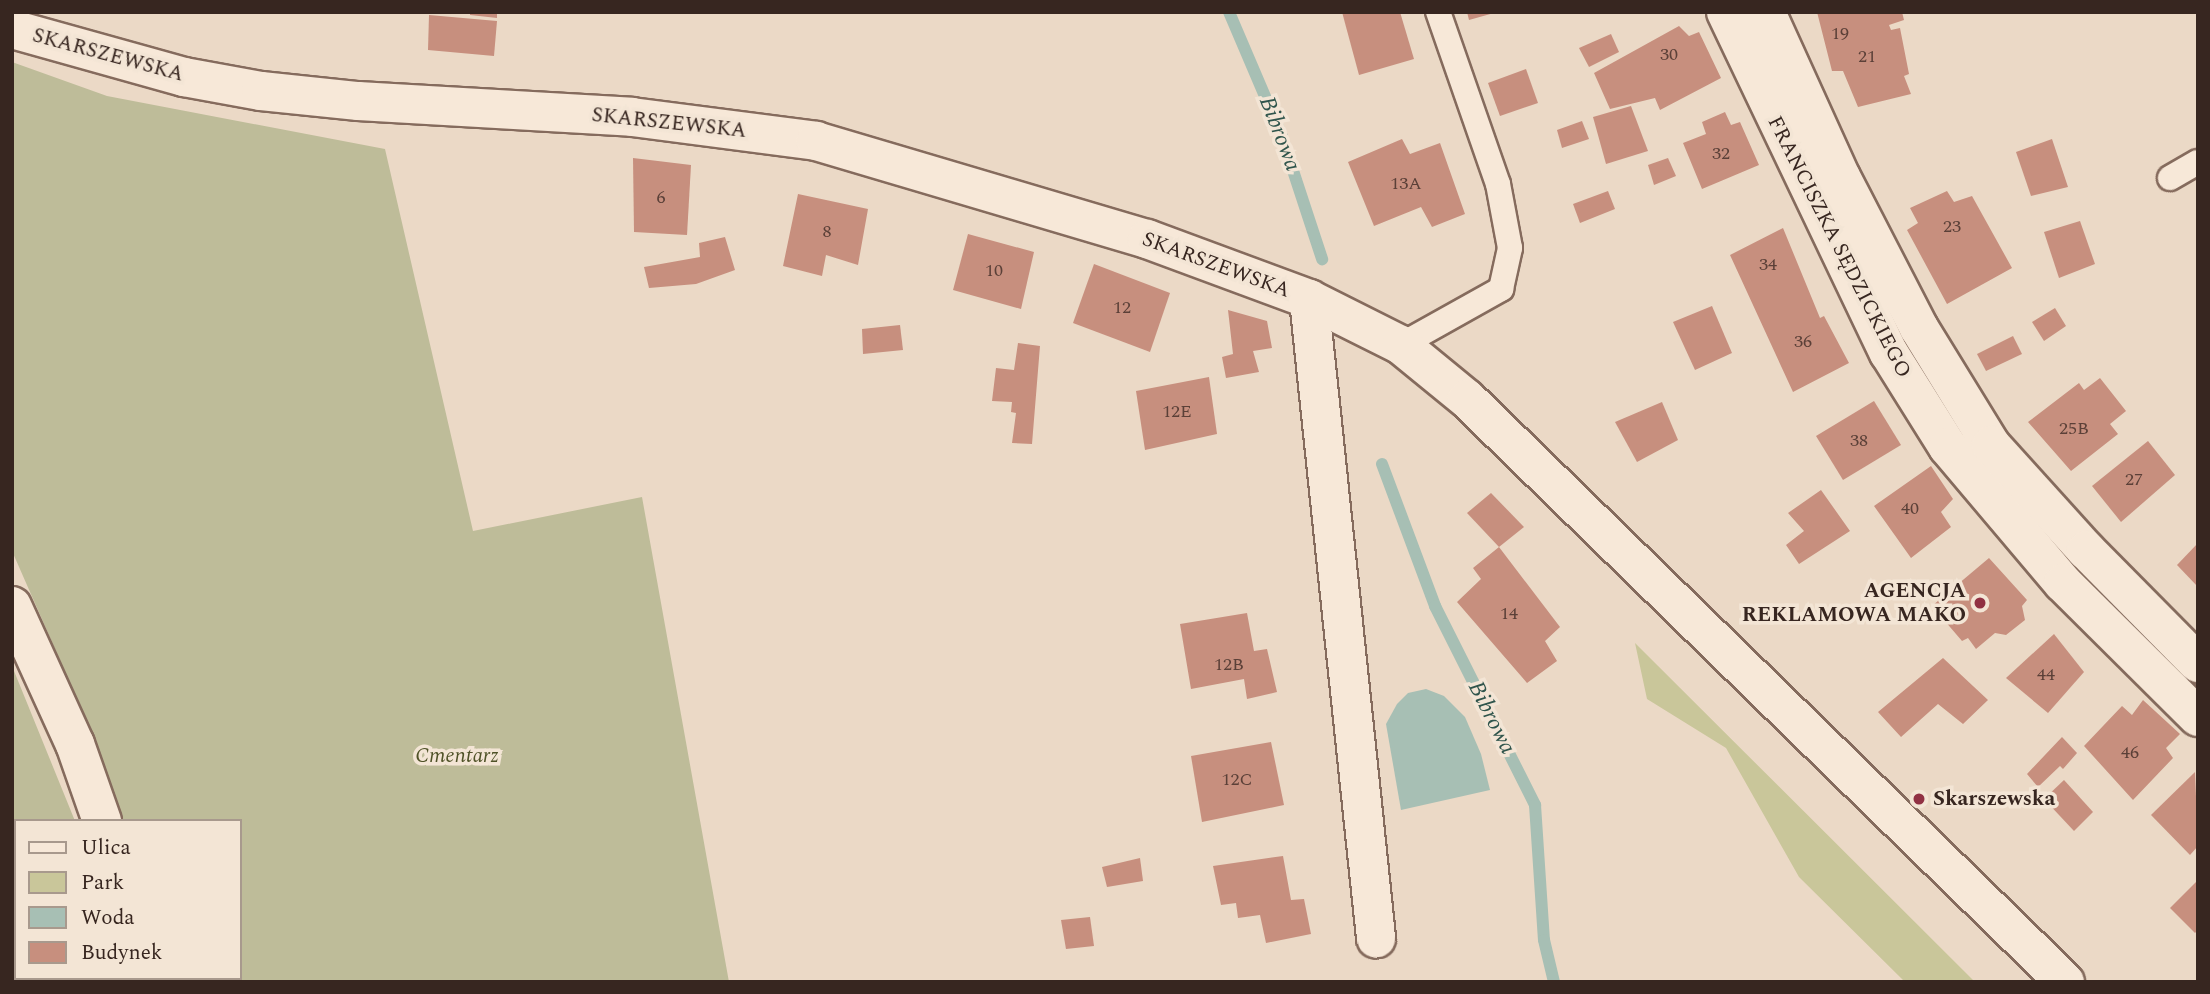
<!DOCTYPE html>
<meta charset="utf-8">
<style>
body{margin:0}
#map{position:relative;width:2210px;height:994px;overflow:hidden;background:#ebd9c6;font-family:Spectral,serif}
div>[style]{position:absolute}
.green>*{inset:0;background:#c9c69a}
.cemetery>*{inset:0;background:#bebc99}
.water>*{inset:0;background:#a7bfb4}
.stream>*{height:12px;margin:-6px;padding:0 6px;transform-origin:6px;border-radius:6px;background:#a7bfb4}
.building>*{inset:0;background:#c78f7e}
.roads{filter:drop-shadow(2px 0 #856b5d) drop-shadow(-2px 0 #856b5d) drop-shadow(0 2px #856b5d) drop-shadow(0 -2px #856b5d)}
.lane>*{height:24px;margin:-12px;padding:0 12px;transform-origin:12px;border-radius:12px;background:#f7e8d8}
.street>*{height:38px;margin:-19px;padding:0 19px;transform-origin:19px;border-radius:19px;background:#f7e8d8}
.secondary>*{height:38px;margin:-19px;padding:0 19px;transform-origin:19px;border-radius:19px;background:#f7e8d8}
.dots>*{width:19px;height:19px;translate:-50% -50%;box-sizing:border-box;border:4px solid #f3e5d5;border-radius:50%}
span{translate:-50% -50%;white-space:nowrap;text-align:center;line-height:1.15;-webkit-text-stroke:7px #f3e5d5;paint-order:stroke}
.number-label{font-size:18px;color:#5b4038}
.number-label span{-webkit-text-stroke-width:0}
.street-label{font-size:21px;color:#372620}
.poi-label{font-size:21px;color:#372620;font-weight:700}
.right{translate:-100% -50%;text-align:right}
.left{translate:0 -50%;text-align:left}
.park-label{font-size:21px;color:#4f5227;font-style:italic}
.water-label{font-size:23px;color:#30554c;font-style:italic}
.frame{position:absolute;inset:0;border:14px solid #372620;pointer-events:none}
.legend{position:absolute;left:14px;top:819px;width:228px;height:161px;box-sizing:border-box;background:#f3e5d5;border:2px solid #a8998d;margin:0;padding:9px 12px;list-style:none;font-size:21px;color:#372620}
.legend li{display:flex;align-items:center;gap:14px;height:35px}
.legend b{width:35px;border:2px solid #a8998d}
</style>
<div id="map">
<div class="green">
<i style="clip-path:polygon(1635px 643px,1975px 982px,1905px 982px,1799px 877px,1726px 748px,1647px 699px)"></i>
</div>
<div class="cemetery">
<i style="clip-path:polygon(12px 62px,107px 96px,385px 149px,473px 531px,642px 497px,729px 982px,182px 982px,181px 978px,240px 978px,240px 821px,122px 821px,70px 683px,12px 551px)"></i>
<i style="clip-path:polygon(12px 666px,75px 821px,16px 821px,16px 978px,132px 982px,12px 982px)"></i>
</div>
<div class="water">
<i style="clip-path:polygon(1426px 689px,1444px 696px,1465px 717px,1481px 754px,1490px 790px,1401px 810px,1386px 724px,1397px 704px,1408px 693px)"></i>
</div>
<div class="stream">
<i style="left:1229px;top:12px;width:133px;rotate:66.9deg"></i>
<i style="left:1281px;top:134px;width:132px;rotate:71.8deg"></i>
<i style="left:1382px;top:464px;width:152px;rotate:69.5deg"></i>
<i style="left:1435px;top:606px;width:223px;rotate:63.3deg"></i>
<i style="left:1535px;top:805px;width:135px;rotate:86.2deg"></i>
<i style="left:1544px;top:940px;width:43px;rotate:76.6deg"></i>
</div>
<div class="building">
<i style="clip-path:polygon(470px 12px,497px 12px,497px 18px,470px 15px)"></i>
<i style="clip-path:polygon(1342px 12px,1400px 12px,1414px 59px,1359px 75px)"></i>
<i style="clip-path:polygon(1467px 12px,1493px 12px,1494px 13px,1469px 20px)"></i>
<i style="clip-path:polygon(1817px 12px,1902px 12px,1904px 20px,1889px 25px,1891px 30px,1900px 28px,1909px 74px,1904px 76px,1911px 94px,1858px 107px,1843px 71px,1832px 71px)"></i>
<i style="clip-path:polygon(429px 15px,497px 21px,494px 56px,428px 50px)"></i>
<i style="clip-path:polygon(1679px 26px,1689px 36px,1699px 32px,1721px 78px,1660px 110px,1655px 98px,1610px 109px,1594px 73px)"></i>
<i style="clip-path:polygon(1611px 34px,1619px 52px,1589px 67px,1579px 48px)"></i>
<i style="clip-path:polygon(1526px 69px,1538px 103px,1500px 116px,1488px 83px)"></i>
<i style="clip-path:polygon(1631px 106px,1648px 151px,1606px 164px,1593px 117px)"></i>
<i style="clip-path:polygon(1725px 112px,1731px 125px,1740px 122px,1759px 165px,1702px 189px,1683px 143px,1706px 134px,1702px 122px)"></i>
<i style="clip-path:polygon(1582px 121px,1589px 139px,1562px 148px,1557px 130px)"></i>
<i style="clip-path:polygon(1402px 139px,1410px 154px,1440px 143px,1465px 214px,1432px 227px,1421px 207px,1374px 226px,1348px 162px)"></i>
<i style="clip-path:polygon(2052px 139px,2068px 187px,2031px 196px,2016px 152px)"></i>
<i style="clip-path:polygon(633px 158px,691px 165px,687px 235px,634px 232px)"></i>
<i style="clip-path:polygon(1668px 158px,1676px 176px,1654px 185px,1648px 165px)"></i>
<i style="clip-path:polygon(1608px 191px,1615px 209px,1580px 223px,1573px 204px)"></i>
<i style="clip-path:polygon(1947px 191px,1954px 202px,1972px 196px,2012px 268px,1947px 304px,1907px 230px,1918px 223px,1910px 208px)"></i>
<i style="clip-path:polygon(798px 194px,868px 209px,858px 265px,826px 255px,822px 276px,783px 266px)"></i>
<i style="clip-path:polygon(2080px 221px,2095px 264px,2059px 278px,2044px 232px)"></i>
<i style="clip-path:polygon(1783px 228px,1820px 318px,1824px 316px,1849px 363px,1793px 392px,1730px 255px)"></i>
<i style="clip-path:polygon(968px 234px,1034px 252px,1021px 309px,953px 290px)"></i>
<i style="clip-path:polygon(725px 237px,735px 270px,696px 284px,649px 288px,644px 267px,700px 257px,699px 243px)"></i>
<i style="clip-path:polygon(1094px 264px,1170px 293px,1150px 352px,1073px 323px)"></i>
<i style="clip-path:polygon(1712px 306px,1732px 353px,1695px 370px,1673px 322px)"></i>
<i style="clip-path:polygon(2055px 308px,2066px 326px,2044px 341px,2032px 322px)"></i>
<i style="clip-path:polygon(1228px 310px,1267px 321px,1272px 348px,1253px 351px,1259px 372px,1226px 378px,1222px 357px,1233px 354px)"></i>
<i style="clip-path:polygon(900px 325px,903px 350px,863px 354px,862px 329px)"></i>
<i style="clip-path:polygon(2013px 336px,2022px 354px,1986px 371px,1977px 354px)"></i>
<i style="clip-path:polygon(1018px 343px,1040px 346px,1032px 444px,1012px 443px,1016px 413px,1011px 412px,1012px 402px,992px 401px,996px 368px,1014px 370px)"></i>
<i style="clip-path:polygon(1209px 377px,1217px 434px,1145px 450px,1136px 391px)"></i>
<i style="clip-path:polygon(2100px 378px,2126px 411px,2110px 424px,2118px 434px,2071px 471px,2028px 422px,2079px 383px,2084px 390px)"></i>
<i style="clip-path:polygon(1874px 401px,1901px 445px,1843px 480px,1816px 436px)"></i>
<i style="clip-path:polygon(1662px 402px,1678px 440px,1637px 462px,1615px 422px)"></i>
<i style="clip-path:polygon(2148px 441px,2175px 475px,2121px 522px,2092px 486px)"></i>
<i style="clip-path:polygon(1931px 466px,1953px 499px,1941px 512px,1951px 527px,1911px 558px,1874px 506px)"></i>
<i style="clip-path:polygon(1821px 490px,1850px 531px,1799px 564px,1786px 545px,1804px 531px,1788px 513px)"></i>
<i style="clip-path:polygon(1491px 493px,1524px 527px,1499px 547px,1467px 513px)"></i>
<i style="clip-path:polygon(2198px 543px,2198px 587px,2177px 565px)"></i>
<i style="clip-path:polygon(1499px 547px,1560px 627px,1545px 641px,1557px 661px,1527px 683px,1457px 602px,1481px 579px,1473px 568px)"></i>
<i style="clip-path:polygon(1989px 558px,2027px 600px,2022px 606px,2025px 620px,2006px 635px,1995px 633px,1976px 649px,1968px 638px,1962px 641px,1932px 606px)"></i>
<i style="clip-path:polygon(1247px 613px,1254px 651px,1267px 649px,1277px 692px,1247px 699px,1244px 679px,1191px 689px,1180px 624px)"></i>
<i style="clip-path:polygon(2054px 634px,2084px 672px,2048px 713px,2006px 678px)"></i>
<i style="clip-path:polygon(1943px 658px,1988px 700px,1963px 724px,1938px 704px,1901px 737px,1878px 712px)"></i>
<i style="clip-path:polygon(2143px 700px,2180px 734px,2166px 748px,2173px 758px,2133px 800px,2084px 746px,2122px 706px,2132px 715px)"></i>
<i style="clip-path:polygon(2062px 737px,2077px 753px,2063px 769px,2060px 766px,2038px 787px,2027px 774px)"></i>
<i style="clip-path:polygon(1271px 742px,1284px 805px,1202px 822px,1191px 756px)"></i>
<i style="clip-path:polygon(2195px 772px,2198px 846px,2190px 855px,2151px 815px)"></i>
<i style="clip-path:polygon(2064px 780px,2093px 812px,2074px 831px,2044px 799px)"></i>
<i style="clip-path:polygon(1283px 856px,1291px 900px,1304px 899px,1311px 934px,1266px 943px,1260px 915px,1238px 918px,1236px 903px,1221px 905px,1213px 866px)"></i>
<i style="clip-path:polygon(1140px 858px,1143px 881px,1107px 887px,1102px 867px)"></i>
<i style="clip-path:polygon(2198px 880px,2198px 930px,2195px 933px,2170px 908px)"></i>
<i style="clip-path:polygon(1090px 917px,1094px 946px,1066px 949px,1061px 920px)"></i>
</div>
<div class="roads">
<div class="lane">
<i style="left:2170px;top:178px;width:32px;rotate:-30deg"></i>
<i style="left:1401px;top:345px;width:115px;rotate:-29.2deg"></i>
<i style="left:1501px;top:289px;width:42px;rotate:-77.6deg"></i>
<i style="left:1510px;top:248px;width:65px;rotate:-100.6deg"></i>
<i style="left:1498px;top:184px;width:182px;rotate:-109.2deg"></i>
</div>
<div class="street">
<i style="left:1726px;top:12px;width:378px;rotate:64.5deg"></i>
<i style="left:1889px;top:353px;width:111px;rotate:57.9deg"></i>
<i style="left:1948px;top:447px;width:178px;rotate:49.8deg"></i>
<i style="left:2063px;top:583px;width:190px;rotate:44.8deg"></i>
<i style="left:1766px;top:12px;width:181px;rotate:65.6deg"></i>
<i style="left:1841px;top:177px;width:170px;rotate:62.7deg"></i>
<i style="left:1919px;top:328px;width:137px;rotate:58.4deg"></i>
<i style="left:1991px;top:445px;width:142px;rotate:47.9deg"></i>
<i style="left:2086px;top:550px;width:159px;rotate:45.3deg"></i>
<i style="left:1309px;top:299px;width:643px;rotate:84.01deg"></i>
<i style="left:12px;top:606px;width:152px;rotate:65.5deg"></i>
<i style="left:75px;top:744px;width:82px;rotate:70.7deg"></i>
<i style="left:157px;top:978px;width:4px;rotate:63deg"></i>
</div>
<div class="secondary">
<i style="left:12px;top:29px;width:179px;rotate:15.6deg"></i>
<i style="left:184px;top:77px;width:78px;rotate:10.3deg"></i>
<i style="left:261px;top:91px;width:98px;rotate:5.9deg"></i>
<i style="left:358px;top:101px;width:274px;rotate:3.3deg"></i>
<i style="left:632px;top:117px;width:186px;rotate:7.4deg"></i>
<i style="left:816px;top:141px;width:345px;rotate:16.5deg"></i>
<i style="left:1147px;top:239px;width:173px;rotate:20.3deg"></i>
<i style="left:1309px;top:299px;width:103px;rotate:26.6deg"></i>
<i style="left:1401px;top:345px;width:85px;rotate:39.3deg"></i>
<i style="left:1467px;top:399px;width:835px;rotate:44.27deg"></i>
</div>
</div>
<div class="dots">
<i style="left:1980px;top:603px;background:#913143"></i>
<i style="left:1919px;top:799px;background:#913143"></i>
</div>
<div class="number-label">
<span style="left:1840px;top:34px">19</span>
<span style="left:1669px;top:55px">30</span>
<span style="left:1867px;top:57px">21</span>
<span style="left:1721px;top:154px">32</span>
<span style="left:1406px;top:184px">13A</span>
<span style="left:661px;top:198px">6</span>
<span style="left:1952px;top:227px">23</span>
<span style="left:827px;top:232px">8</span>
<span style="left:1768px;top:265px">34</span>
<span style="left:994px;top:271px">10</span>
<span style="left:1122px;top:308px">12</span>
<span style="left:1803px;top:342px">36</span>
<span style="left:1177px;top:412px">12E</span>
<span style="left:2074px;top:429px">25B</span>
<span style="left:1859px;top:441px">38</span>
<span style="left:2134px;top:480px">27</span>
<span style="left:1910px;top:509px">40</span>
<span style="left:1509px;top:614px">14</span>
<span style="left:1229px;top:665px">12B</span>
<span style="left:2046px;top:675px">44</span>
<span style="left:2130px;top:753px">46</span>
<span style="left:1237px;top:780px">12C</span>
</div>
<div class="street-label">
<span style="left:108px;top:55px;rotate:15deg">SKARSZEWSKA</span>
<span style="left:669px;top:123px;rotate:6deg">SKARSZEWSKA</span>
<span style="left:1839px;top:247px;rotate:63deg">FRANCISZKA SĘDZICKIEGO</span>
<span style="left:1216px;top:265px;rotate:20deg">SKARSZEWSKA</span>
</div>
<div class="poi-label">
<span class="right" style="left:1966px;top:603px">AGENCJA<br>REKLAMOWA MAKO</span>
<span class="left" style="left:1933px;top:799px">Skarszewska</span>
</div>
<div class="park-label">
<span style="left:457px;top:756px">Cmentarz</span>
</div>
<div class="water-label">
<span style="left:1279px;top:134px;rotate:69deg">Bibrowa</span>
<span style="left:1491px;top:718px;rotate:63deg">Bibrowa</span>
</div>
<div class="frame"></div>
<ul class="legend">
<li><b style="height:9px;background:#f7e8d8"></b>Ulica</li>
<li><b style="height:19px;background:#c9c69a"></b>Park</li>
<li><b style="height:19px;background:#a7bfb4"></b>Woda</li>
<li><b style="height:19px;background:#c78f7e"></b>Budynek</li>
</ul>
</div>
